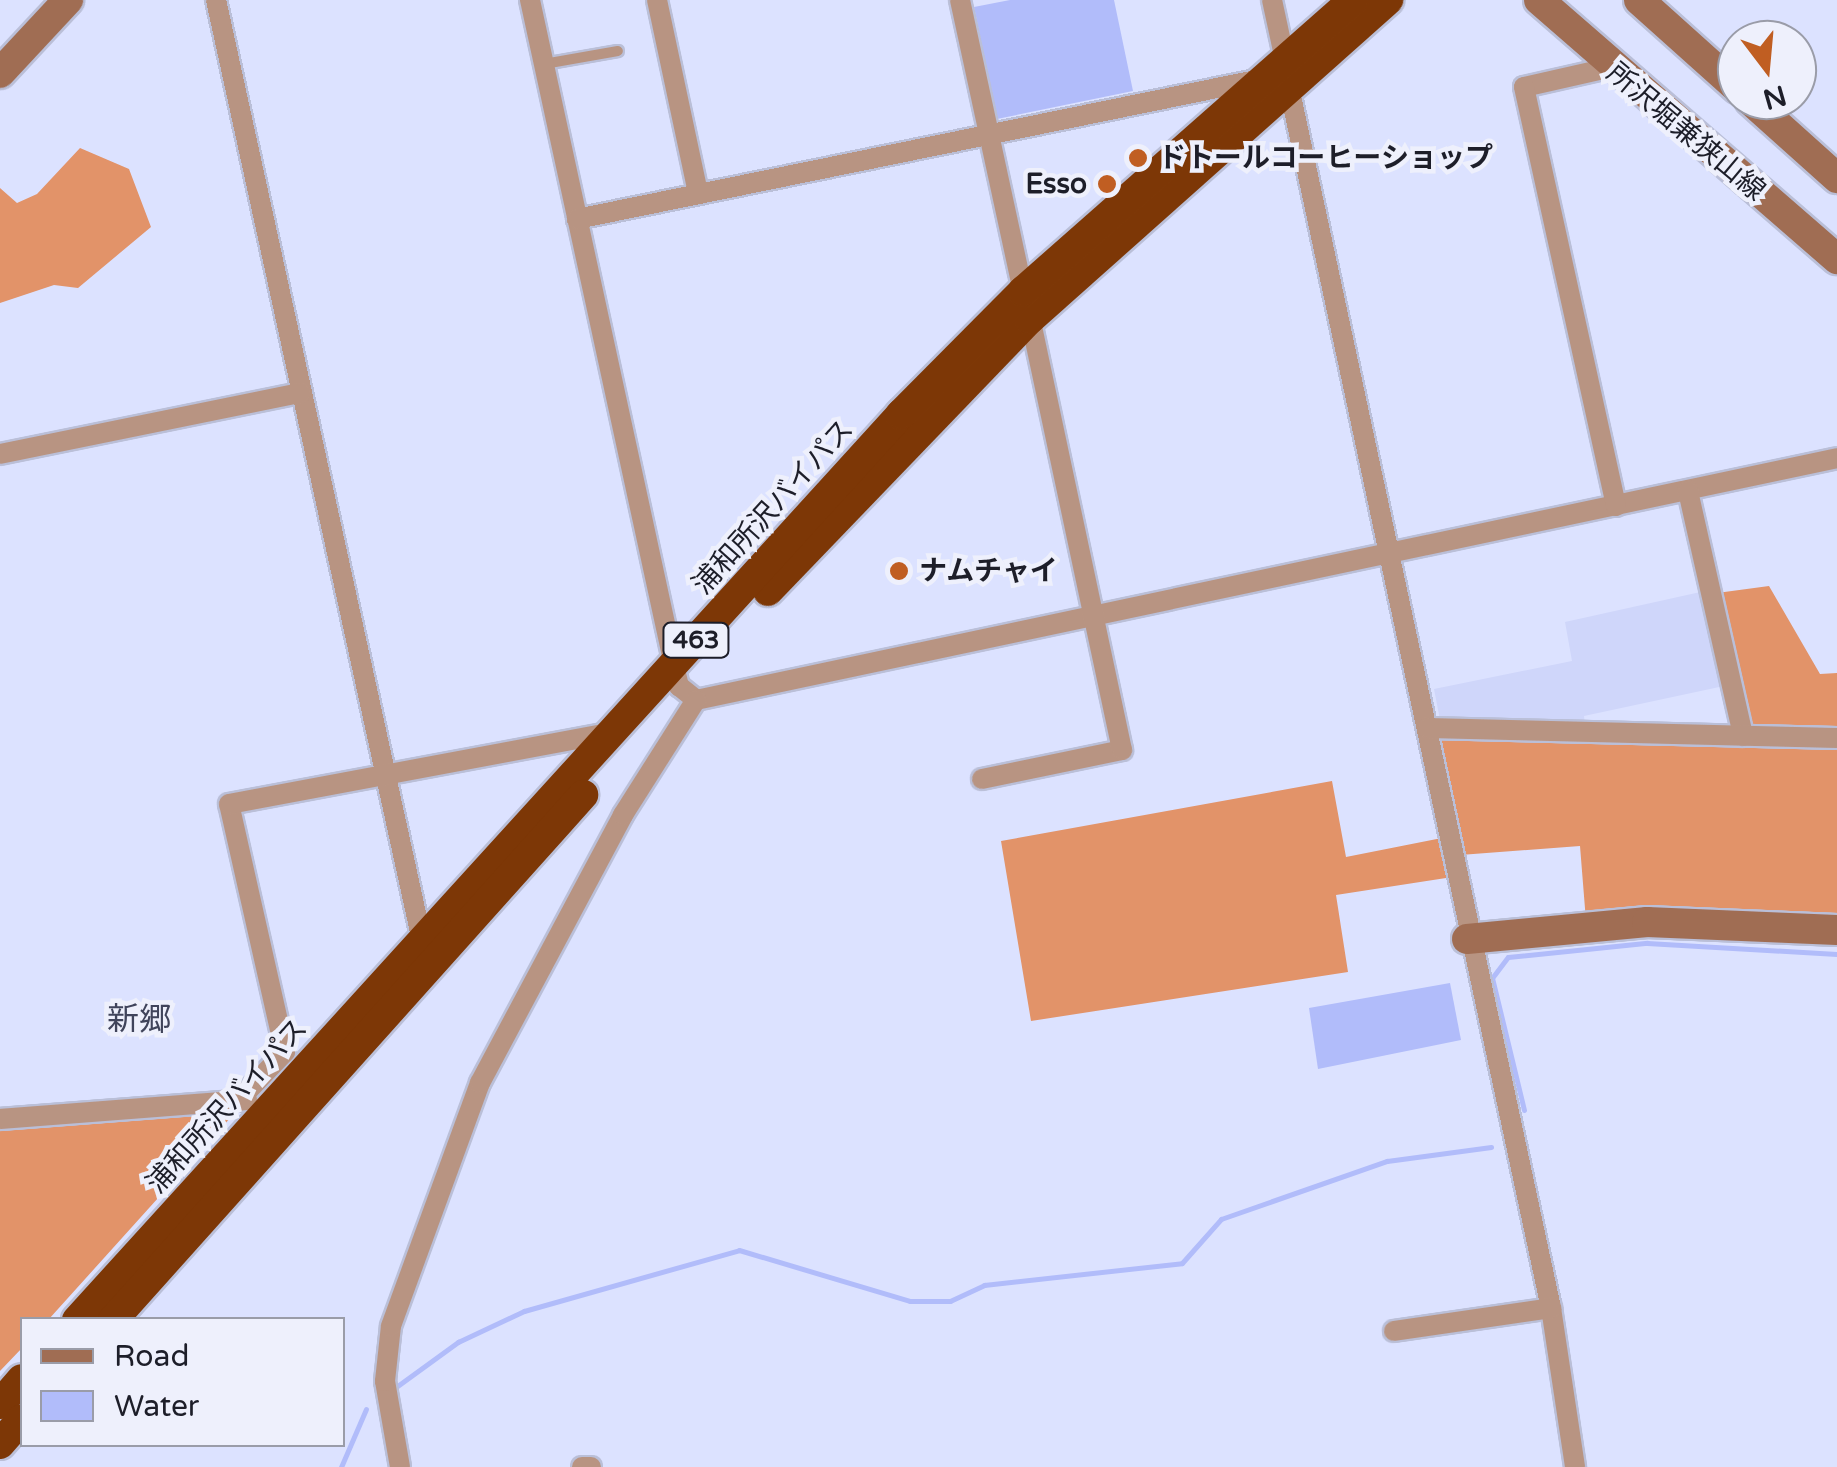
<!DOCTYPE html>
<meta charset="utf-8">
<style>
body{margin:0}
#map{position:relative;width:1837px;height:1467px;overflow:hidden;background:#dce2ff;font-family:"Varela Round","Noto Sans JP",sans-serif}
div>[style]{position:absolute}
.built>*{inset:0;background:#cfd6fa}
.forest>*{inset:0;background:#e29369}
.water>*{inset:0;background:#b1bcfa}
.stream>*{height:5px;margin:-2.5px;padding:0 2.5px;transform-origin:2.5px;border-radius:2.5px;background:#b1bcfa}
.roads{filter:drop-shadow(2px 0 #babfd8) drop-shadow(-2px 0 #babfd8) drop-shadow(0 2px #babfd8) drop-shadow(0 -2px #babfd8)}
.lane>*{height:10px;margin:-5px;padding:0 5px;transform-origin:5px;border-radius:5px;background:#b89482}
.street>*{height:20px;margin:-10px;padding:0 10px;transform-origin:10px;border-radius:10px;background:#b89482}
.secondary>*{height:30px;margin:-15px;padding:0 15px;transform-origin:15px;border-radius:15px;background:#a06d53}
.highway>*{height:30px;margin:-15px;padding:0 15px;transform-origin:15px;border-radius:15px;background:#7d3706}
.dots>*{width:28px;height:28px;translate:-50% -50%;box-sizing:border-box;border:5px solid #eef0fc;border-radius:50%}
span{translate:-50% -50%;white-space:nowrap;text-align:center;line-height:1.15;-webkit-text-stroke:9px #eef0fc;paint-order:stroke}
.shield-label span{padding:2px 8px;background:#eef0fc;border:2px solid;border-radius:8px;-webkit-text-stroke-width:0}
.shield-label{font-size:25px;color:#1d1e29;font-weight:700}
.street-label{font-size:28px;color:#1d1e29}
.poi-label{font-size:28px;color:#1d1e29;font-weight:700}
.left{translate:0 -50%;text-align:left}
.right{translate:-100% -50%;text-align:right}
.quarter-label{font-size:32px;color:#40445b}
.legend{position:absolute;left:20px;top:1317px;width:325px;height:130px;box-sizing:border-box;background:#eef0fc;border:2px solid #9a9ca8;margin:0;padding:12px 18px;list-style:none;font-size:30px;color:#1d1e29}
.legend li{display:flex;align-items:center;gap:20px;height:50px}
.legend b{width:50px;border:2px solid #9a9ca8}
.north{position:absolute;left:1717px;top:20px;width:100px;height:100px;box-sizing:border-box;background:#eef0fc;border:2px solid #9a9ca8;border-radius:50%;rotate:164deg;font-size:28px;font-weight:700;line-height:40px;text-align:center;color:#1d1e29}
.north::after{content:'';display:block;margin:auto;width:35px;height:45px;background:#c05e22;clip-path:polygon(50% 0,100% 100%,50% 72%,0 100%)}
</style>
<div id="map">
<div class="built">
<i style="clip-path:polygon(1705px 591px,1724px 686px,1584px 716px,1585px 725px,1440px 720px,1434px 689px,1572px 661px,1565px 622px)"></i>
</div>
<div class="forest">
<i style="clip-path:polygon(80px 148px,129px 169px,151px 227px,78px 288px,54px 285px,0 303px,0 188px,17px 203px,37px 194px)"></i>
<i style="clip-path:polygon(1769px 586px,1820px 674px,1837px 673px,1837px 922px,1586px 921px,1580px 846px,1460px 855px,1446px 878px,1336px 895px,1348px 972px,1031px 1021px,1001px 841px,1332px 781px,1346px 857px,1457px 835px,1439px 737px,1752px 744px,1717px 593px)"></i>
<i style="clip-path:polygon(241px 1106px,49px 1319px,22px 1320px,22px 1348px,0 1371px,0 1125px)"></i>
</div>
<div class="water">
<i style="clip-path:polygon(1010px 0,1114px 0,1133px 91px,997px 119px,974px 7px)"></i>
<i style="clip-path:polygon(1450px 983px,1461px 1040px,1318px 1069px,1309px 1008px)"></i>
</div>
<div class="stream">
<i style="left:1524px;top:1110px;width:136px;rotate:-103.6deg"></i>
<i style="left:1492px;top:978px;width:26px;rotate:-53deg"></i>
<i style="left:1508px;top:957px;width:140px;rotate:-5.8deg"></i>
<i style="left:1647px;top:943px;width:190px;rotate:3.3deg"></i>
<i style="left:396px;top:1387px;width:77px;rotate:-36deg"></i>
<i style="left:458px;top:1342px;width:73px;rotate:-25.2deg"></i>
<i style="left:524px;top:1311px;width:223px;rotate:-15.8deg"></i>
<i style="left:739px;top:1250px;width:178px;rotate:16.6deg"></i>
<i style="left:910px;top:1301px;width:40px"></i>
<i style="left:950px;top:1301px;width:38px;rotate:-25deg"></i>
<i style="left:984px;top:1285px;width:199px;rotate:-6.3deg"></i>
<i style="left:1182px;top:1263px;width:59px;rotate:-48.4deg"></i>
<i style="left:1221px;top:1219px;width:176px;rotate:-19.3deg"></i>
<i style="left:1387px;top:1161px;width:105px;rotate:-7.7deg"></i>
<i style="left:341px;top:1467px;width:63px;rotate:-66.7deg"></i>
</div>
<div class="roads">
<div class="lane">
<i style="left:544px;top:64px;width:75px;rotate:-10deg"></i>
</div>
<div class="street">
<i style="left:216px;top:0;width:963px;rotate:77.65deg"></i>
<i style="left:530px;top:0;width:680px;rotate:77.78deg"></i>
<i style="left:674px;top:665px;width:22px;rotate:77deg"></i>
<i style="left:679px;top:686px;width:22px;rotate:39deg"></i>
<i style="left:696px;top:700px;width:1166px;rotate:-11.97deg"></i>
<i style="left:657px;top:0;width:197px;rotate:78deg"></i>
<i style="left:960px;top:0;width:298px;rotate:77.8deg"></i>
<i style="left:1272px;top:0;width:61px;rotate:77.8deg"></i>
<i style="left:1608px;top:68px;width:86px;rotate:167.3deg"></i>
<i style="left:1524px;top:87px;width:429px;rotate:77.6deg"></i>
<i style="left:1289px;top:87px;width:1249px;rotate:77.89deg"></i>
<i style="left:1551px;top:1308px;width:161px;rotate:81.4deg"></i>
<i style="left:577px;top:219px;width:698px;rotate:-11.57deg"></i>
<i style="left:0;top:454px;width:307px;rotate:-11.5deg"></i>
<i style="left:1688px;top:491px;width:251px;rotate:77.3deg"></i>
<i style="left:1428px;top:728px;width:409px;rotate:1.4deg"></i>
<i style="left:982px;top:779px;width:143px;rotate:-11.7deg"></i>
<i style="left:1122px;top:750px;width:441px;rotate:-102deg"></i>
<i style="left:238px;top:1101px;width:68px;rotate:-46.2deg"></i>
<i style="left:285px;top:1052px;width:254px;rotate:-102.7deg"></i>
<i style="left:229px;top:804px;width:392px;rotate:-10.6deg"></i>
<i style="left:0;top:1119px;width:248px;rotate:-4.4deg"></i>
<i style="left:1394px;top:1331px;width:159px;rotate:-8.3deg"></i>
<i style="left:400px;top:1467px;width:87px;rotate:-99.9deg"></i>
<i style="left:385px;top:1381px;width:55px;rotate:-83.8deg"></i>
<i style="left:391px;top:1326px;width:259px;rotate:-69.9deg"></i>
<i style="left:480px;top:1083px;width:304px;rotate:-61.9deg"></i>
<i style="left:623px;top:815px;width:136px;rotate:-57.6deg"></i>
<i style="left:582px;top:1467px;width:9px"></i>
</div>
<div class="secondary">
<i style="left:1539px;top:0;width:395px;rotate:41deg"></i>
<i style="left:1639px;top:0;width:132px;rotate:41.9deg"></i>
<i style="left:0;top:73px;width:100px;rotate:-47deg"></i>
<i style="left:1750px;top:100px;width:117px;rotate:41.9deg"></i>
<i style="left:1467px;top:939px;width:181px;rotate:-5.4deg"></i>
<i style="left:1647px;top:922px;width:190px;rotate:2.4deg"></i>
</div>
<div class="highway">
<i style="left:768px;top:591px;width:378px;rotate:-46.1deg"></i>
<i style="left:1030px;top:319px;width:480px;rotate:-41.7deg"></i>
<i style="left:77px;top:1320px;width:1225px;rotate:-47.71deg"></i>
<i style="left:901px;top:414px;width:173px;rotate:-45.2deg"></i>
<i style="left:1023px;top:291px;width:440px;rotate:-41.4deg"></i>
<i style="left:113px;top:1320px;width:705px;rotate:-48.16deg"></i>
<i style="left:0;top:1404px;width:33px;rotate:-49deg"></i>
<i style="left:0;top:1444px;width:33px;rotate:-49deg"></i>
</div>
</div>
<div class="dots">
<i style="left:1138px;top:158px;background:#c05e22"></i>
<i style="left:1107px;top:184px;background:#c05e22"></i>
<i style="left:899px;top:571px;background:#c05e22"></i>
</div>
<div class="shield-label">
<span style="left:696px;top:640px">463</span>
</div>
<div class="street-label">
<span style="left:1686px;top:132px;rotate:40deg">所沢堀兼狭山線</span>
<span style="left:773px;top:507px;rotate:-48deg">浦和所沢バイパス</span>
<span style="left:227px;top:1106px;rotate:-48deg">浦和所沢バイパス</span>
</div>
<div class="poi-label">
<span class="left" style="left:1158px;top:158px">ドトールコーヒーショップ</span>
<span class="right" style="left:1087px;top:184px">Esso</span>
<span class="left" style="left:919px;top:571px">ナムチャイ</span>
</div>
<div class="quarter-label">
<span style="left:139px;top:1020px">新郷</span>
</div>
<ul class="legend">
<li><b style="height:12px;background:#a06d53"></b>Road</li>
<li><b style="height:28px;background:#b1bcfa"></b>Water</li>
</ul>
<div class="north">N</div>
</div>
